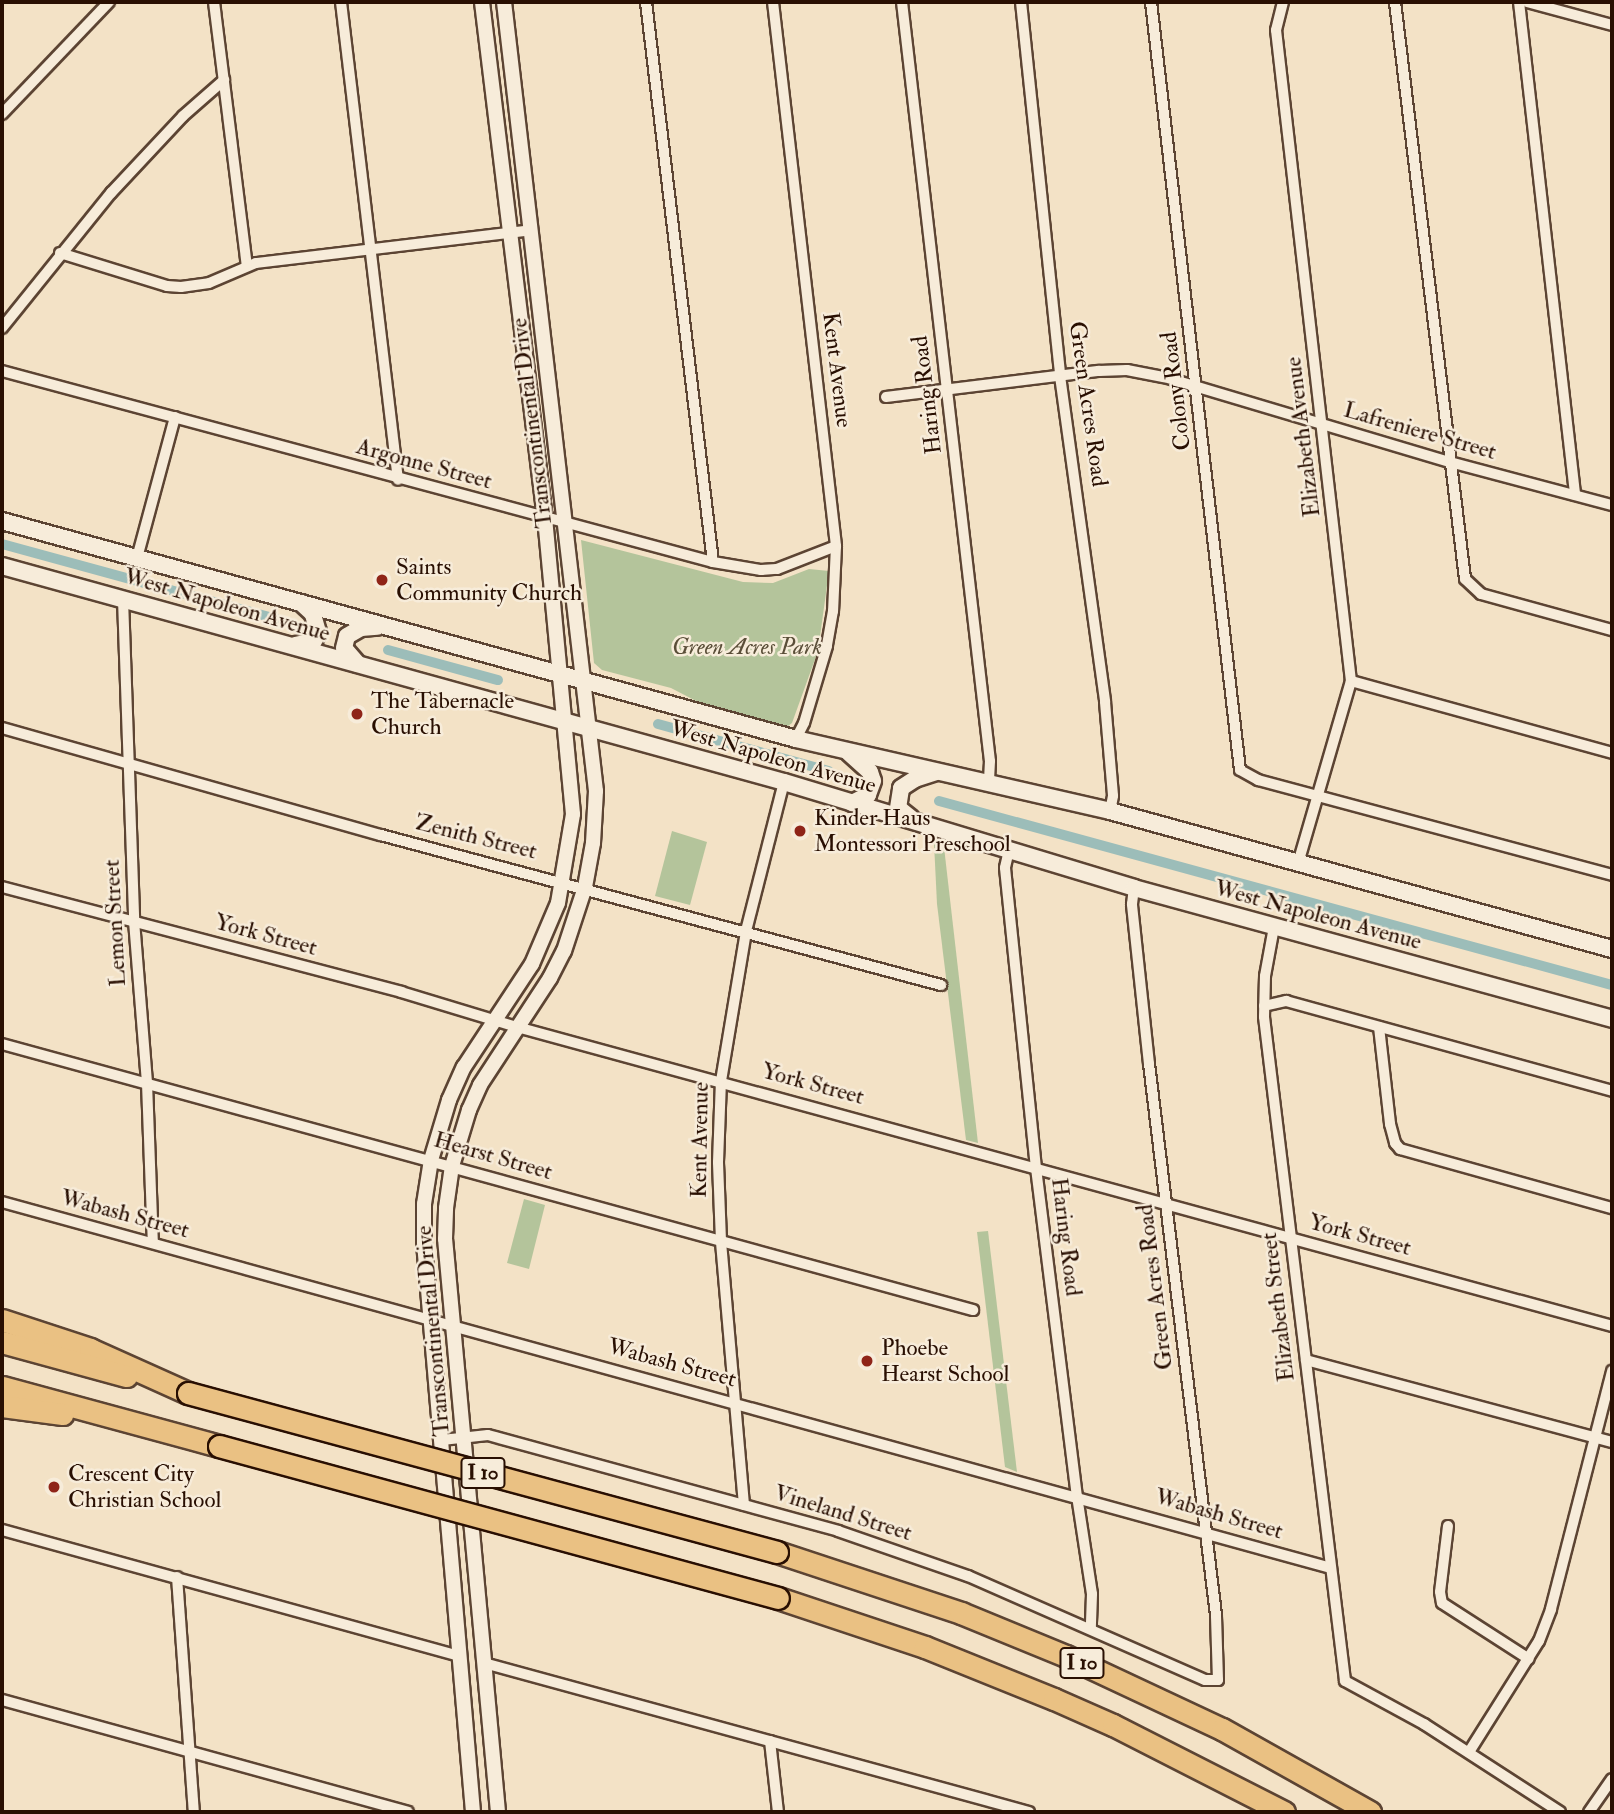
<!DOCTYPE html>
<style>
body{margin:0}
#map{position:relative;width:1614px;height:1814px;overflow:hidden;background:#f3e2c6;font-family:"IM FELL Double Pica",serif}
div>[style]{position:absolute}
.green>*{inset:0;background:#b4c49b}
.canal>*{height:10px;margin:-5px;padding:0 5px;transform-origin:5px;border-radius:5px;background:#9cbdb9}
.roads{filter:drop-shadow(2px 0 #5c4433) drop-shadow(-2px 0 #5c4433) drop-shadow(0 2px #5c4433) drop-shadow(0 -2px #5c4433)}
.minor>*{height:10px;margin:-5px;padding:0 5px;transform-origin:5px;border-radius:5px;background:#f7ecda}
.tertiary>*{height:14px;margin:-7px;padding:0 7px;transform-origin:7px;border-radius:7px;background:#f7ecda}
.secondary>*{height:16px;margin:-8px;padding:0 8px;transform-origin:8px;border-radius:8px;background:#f7ecda}
.motorway>*{height:21px;margin:-10.5px;padding:0 10.5px;transform-origin:10.5px;border-radius:10.5px;background:#eac183}
.bridges{filter:drop-shadow(2px 0 #290f02) drop-shadow(-2px 0 #290f02) drop-shadow(0 2px #290f02) drop-shadow(0 -2px #290f02)}
.motorway-bridge>*{height:21px;margin:-10.5px;padding:0 10.5px;transform-origin:10.5px;border-radius:10.5px;background:#eac183}
.dots>*{width:19px;height:19px;translate:-50% -50%;box-sizing:border-box;border:4px solid #f7ecda;border-radius:50%}
span{translate:-50% -50%;white-space:nowrap;text-align:center;line-height:1.15;-webkit-text-stroke:5px #f7ecda;paint-order:stroke}
.shield-label span{padding:2px 5px;background:#f7ecda;border:2px solid;border-radius:5px;-webkit-text-stroke-width:0}
.shield-label{font-size:21px;color:#290f02;font-weight:700}
.street-label{font-size:23px;color:#290f02}
.poi-label{font-size:23px;color:#290f02}
.left{translate:0 -50%;text-align:left}
.park-label{font-size:23px;color:#5a4e38;font-style:italic}
.frame{position:absolute;inset:0;border:4px solid #290f02;pointer-events:none}
</style>
<div id="map">
<div class="green">
<i style="clip-path:polygon(581px 540px,743px 582px,773px 583px,809px 569px,829px 571px,818px 651px,792px 723px,788px 726px,700px 703px,671px 688px,602px 670px,594px 663px)"></i>
<i style="clip-path:polygon(672px 831px,707px 842px,690px 905px,655px 896px)"></i>
<i style="clip-path:polygon(934px 843px,944px 847px,978px 1143px,966px 1140px,937px 904px)"></i>
<i style="clip-path:polygon(524px 1199px,545px 1205px,529px 1269px,507px 1263px)"></i>
<i style="clip-path:polygon(988px 1231px,1017px 1472px,1005px 1467px,977px 1232px)"></i>
</div>
<div class="canal">
<i style="left:2px;top:544px;width:284px;rotate:15.3deg"></i>
<i style="left:388px;top:650px;width:114px;rotate:15.3deg"></i>
<i style="left:658px;top:724px;width:177px;rotate:15.4deg"></i>
<i style="left:939px;top:801px;width:698px;rotate:15.29deg"></i>
</div>
<div class="roads">
<div class="minor">
<i style="left:214px;top:2px;width:266px;rotate:82.9deg"></i>
<i style="left:341px;top:2px;width:481px;rotate:83.2deg"></i>
<i style="left:646px;top:2px;width:564px;rotate:83.18deg"></i>
<i style="left:773px;top:2px;width:548px;rotate:83.39deg"></i>
<i style="left:836px;top:546px;width:65px;rotate:92.6deg"></i>
<i style="left:833px;top:611px;width:36px;rotate:100deg"></i>
<i style="left:827px;top:646px;width:80px;rotate:106.6deg"></i>
<i style="left:804px;top:723px;width:18px;rotate:117deg"></i>
<i style="left:902px;top:2px;width:764px;rotate:83.39deg"></i>
<i style="left:990px;top:761px;width:22px;rotate:93deg"></i>
<i style="left:1021px;top:2px;width:376px;rotate:84deg"></i>
<i style="left:1060px;top:376px;width:329px;rotate:82.1deg"></i>
<i style="left:1105px;top:702px;width:94px;rotate:85.1deg"></i>
<i style="left:1113px;top:796px;width:15px;rotate:101deg"></i>
<i style="left:1151px;top:2px;width:773px;rotate:83.39deg"></i>
<i style="left:1240px;top:770px;width:21px;rotate:29deg"></i>
<i style="left:1258px;top:780px;width:367px;rotate:15deg"></i>
<i style="left:1283px;top:2px;width:29px;rotate:104deg"></i>
<i style="left:1276px;top:30px;width:655px;rotate:83.43deg"></i>
<i style="left:1351px;top:681px;width:190px;rotate:106.2deg"></i>
<i style="left:1395px;top:2px;width:581px;rotate:83.08deg"></i>
<i style="left:1465px;top:579px;width:22px;rotate:43deg"></i>
<i style="left:1481px;top:594px;width:136px;rotate:15.4deg"></i>
<i style="left:1519px;top:2px;width:496px;rotate:83.5deg"></i>
<i style="left:1527px;top:2px;width:88px;rotate:15.1deg"></i>
<i style="left:2px;top:114px;width:155px;rotate:-46.3deg"></i>
<i style="left:60px;top:253px;width:112px;rotate:17.1deg"></i>
<i style="left:167px;top:286px;width:14px;rotate:4deg"></i>
<i style="left:181px;top:287px;width:28px;rotate:-8deg"></i>
<i style="left:209px;top:283px;width:51px;rotate:-23.1deg"></i>
<i style="left:256px;top:263px;width:278px;rotate:-6.8deg"></i>
<i style="left:2px;top:328px;width:174px;rotate:-51.1deg"></i>
<i style="left:111px;top:193px;width:105px;rotate:-46.9deg"></i>
<i style="left:183px;top:116px;width:55px;rotate:-41.3deg"></i>
<i style="left:2px;top:371px;width:736px;rotate:15.04deg"></i>
<i style="left:713px;top:562px;width:49px;rotate:9.5deg"></i>
<i style="left:761px;top:570px;width:16px;rotate:-4deg"></i>
<i style="left:777px;top:569px;width:63px;rotate:-21.3deg"></i>
<i style="left:886px;top:397px;width:215px;rotate:-7deg"></i>
<i style="left:1099px;top:371px;width:28px;rotate:-2deg"></i>
<i style="left:1127px;top:370px;width:38px;rotate:11deg"></i>
<i style="left:1164px;top:377px;width:298px;rotate:16.6deg"></i>
<i style="left:1450px;top:462px;width:168px;rotate:14.9deg"></i>
<i style="left:137px;top:558px;width:146px;rotate:-74.9deg"></i>
<i style="left:123px;top:599px;width:322px;rotate:88deg"></i>
<i style="left:134px;top:921px;width:163px;rotate:85.4deg"></i>
<i style="left:147px;top:1083px;width:160px;rotate:87.9deg"></i>
<i style="left:1351px;top:681px;width:271px;rotate:15.4deg"></i>
<i style="left:2px;top:728px;width:394px;rotate:15.8deg"></i>
<i style="left:381px;top:835px;width:580px;rotate:15deg"></i>
<i style="left:1009px;top:850px;width:18px;rotate:103deg"></i>
<i style="left:1005px;top:868px;width:302px;rotate:84.1deg"></i>
<i style="left:1036px;top:1168px;width:331px;rotate:82.9deg"></i>
<i style="left:1077px;top:1496px;width:99px;rotate:81.3deg"></i>
<i style="left:1092px;top:1594px;width:34px;rotate:92deg"></i>
<i style="left:2px;top:887px;width:413px;rotate:14.7deg"></i>
<i style="left:401px;top:992px;width:121px;rotate:16.8deg"></i>
<i style="left:517px;top:1027px;width:1135px;rotate:15.27deg"></i>
<i style="left:1274px;top:927px;width:50px;rotate:100.4deg"></i>
<i style="left:1265px;top:976px;width:41px;rotate:91.4deg"></i>
<i style="left:1264px;top:1017px;width:669px;rotate:83.04deg"></i>
<i style="left:1345px;top:1681px;width:90px;rotate:28.6deg"></i>
<i style="left:1424px;top:1724px;width:162px;rotate:32.9deg"></i>
<i style="left:1264px;top:1006px;width:23px;rotate:-13deg"></i>
<i style="left:1286px;top:1001px;width:338px;rotate:15.4deg"></i>
<i style="left:1379px;top:1027px;width:98px;rotate:83.5deg"></i>
<i style="left:1390px;top:1124px;width:20px;rotate:75deg"></i>
<i style="left:1395px;top:1143px;width:8px;rotate:50deg"></i>
<i style="left:1400px;top:1149px;width:220px;rotate:15.6deg"></i>
<i style="left:2px;top:1044px;width:1007px;rotate:15.32deg"></i>
<i style="left:2px;top:1202px;width:1378px;rotate:15.4deg"></i>
<i style="left:1306px;top:1360px;width:317px;rotate:15deg"></i>
<i style="left:442px;top:1440px;width:46px;rotate:-6.2deg"></i>
<i style="left:488px;top:1435px;width:363px;rotate:15.3deg"></i>
<i style="left:838px;top:1531px;width:138px;rotate:19.1deg"></i>
<i style="left:968px;top:1576px;width:259px;rotate:23.7deg"></i>
<i style="left:1205px;top:1680px;width:13px"></i>
<i style="left:1218px;top:1680px;width:65px;rotate:-91.8deg"></i>
<i style="left:1216px;top:1615px;width:555px;rotate:-96.93deg"></i>
<i style="left:1149px;top:1064px;width:161px;rotate:-96.1deg"></i>
<i style="left:1132px;top:904px;width:16px;rotate:-83deg"></i>
<i style="left:744px;top:1505px;width:265px;rotate:-95deg"></i>
<i style="left:721px;top:1241px;width:79px;rotate:-92.2deg"></i>
<i style="left:718px;top:1162px;width:81px;rotate:-87.9deg"></i>
<i style="left:721px;top:1081px;width:152px;rotate:-80.5deg"></i>
<i style="left:746px;top:931px;width:154px;rotate:-75.7deg"></i>
<i style="left:1448px;top:1526px;width:66px;rotate:96.9deg"></i>
<i style="left:1440px;top:1592px;width:11px;rotate:80deg"></i>
<i style="left:1442px;top:1603px;width:103px;rotate:32.8deg"></i>
<i style="left:2px;top:1530px;width:474px;rotate:15.4deg"></i>
<i style="left:177px;top:1577px;width:236px;rotate:85.9deg"></i>
<i style="left:484px;top:1663px;width:565px;rotate:15.29deg"></i>
<i style="left:2px;top:1700px;width:421px;rotate:15.4deg"></i>
<i style="left:770px;top:1741px;width:71px;rotate:83.6deg"></i>
<i style="left:1469px;top:1752px;width:131px;rotate:-57.8deg"></i>
<i style="left:1539px;top:1641px;width:34px;rotate:-69deg"></i>
<i style="left:1551px;top:1609px;width:246px;rotate:-75.6deg"></i>
<i style="left:1589px;top:1812px;width:40px;rotate:-55.1deg"></i>
</div>
<div class="tertiary">
<i style="left:473px;top:1812px;width:571px;rotate:-94.92deg"></i>
<i style="left:424px;top:1243px;width:39px;rotate:-90deg"></i>
<i style="left:424px;top:1204px;width:45px;rotate:-81deg"></i>
<i style="left:431px;top:1160px;width:63px;rotate:-73.3deg"></i>
<i style="left:449px;top:1100px;width:36px;rotate:-66deg"></i>
<i style="left:464px;top:1067px;width:123px;rotate:-56.6deg"></i>
<i style="left:532px;top:964px;width:66px;rotate:-66.9deg"></i>
<i style="left:558px;top:903px;width:90px;rotate:-80.4deg"></i>
<i style="left:573px;top:814px;width:296px;rotate:-95.4deg"></i>
<i style="left:545px;top:519px;width:521px;rotate:-96.95deg"></i>
<i style="left:498px;top:1812px;width:575px;rotate:-95.28deg"></i>
<i style="left:445px;top:1239px;width:31px;rotate:-88deg"></i>
<i style="left:446px;top:1208px;width:42px;rotate:-81.9deg"></i>
<i style="left:452px;top:1166px;width:59px;rotate:-73.1deg"></i>
<i style="left:469px;top:1110px;width:27px;rotate:-66deg"></i>
<i style="left:480px;top:1085px;width:128px;rotate:-56.8deg"></i>
<i style="left:550px;top:978px;width:30px;rotate:-63deg"></i>
<i style="left:564px;top:951px;width:67px;rotate:-71.8deg"></i>
<i style="left:585px;top:887px;width:45px;rotate:-79.7deg"></i>
<i style="left:593px;top:843px;width:52px;rotate:-86.7deg"></i>
<i style="left:596px;top:791px;width:794px;rotate:-96.65deg"></i>
</div>
<div class="secondary">
<i style="left:2px;top:521px;width:823px;rotate:15.35deg"></i>
<i style="left:796px;top:739px;width:322px;rotate:12.9deg"></i>
<i style="left:1110px;top:811px;width:521px;rotate:15.37deg"></i>
<i style="left:2px;top:566px;width:811px;rotate:15.44deg"></i>
<i style="left:784px;top:782px;width:366px;rotate:16.8deg"></i>
<i style="left:1134px;top:888px;width:496px;rotate:15.3deg"></i>
<i style="left:295px;top:645px;width:19px;rotate:-12deg"></i>
<i style="left:314px;top:641px;width:10px;rotate:-66deg"></i>
<i style="left:318px;top:632px;width:19px;rotate:-106deg"></i>
<i style="left:313px;top:614px;width:16px;rotate:-137deg"></i>
<i style="left:358px;top:664px;width:21px;rotate:-131deg"></i>
<i style="left:344px;top:648px;width:12px;rotate:-76deg"></i>
<i style="left:347px;top:636px;width:16px;rotate:-30deg"></i>
<i style="left:361px;top:628px;width:16px;rotate:-4deg"></i>
<i style="left:849px;top:753px;width:28px;rotate:42deg"></i>
<i style="left:870px;top:772px;width:9px;rotate:72deg"></i>
<i style="left:873px;top:781px;width:15px;rotate:110deg"></i>
<i style="left:868px;top:795px;width:18px;rotate:153deg"></i>
<i style="left:911px;top:818px;width:16px;rotate:-142deg"></i>
<i style="left:898px;top:808px;width:20px;rotate:-81deg"></i>
<i style="left:901px;top:788px;width:17px;rotate:-33deg"></i>
<i style="left:915px;top:779px;width:22px;rotate:-18deg"></i>
</div>
<div class="motorway">
<i style="left:2px;top:1320px;width:93px;rotate:18.2deg"></i>
<i style="left:90px;top:1349px;width:107px;rotate:24.2deg"></i>
<i style="left:2px;top:1342px;width:129px;rotate:15.3deg"></i>
<i style="left:2px;top:1387px;width:225px;rotate:15.2deg"></i>
<i style="left:2px;top:1406px;width:61px;rotate:7.6deg"></i>
<i style="left:777px;top:1552px;width:194px;rotate:18.3deg"></i>
<i style="left:961px;top:1613px;width:113px;rotate:22.3deg"></i>
<i style="left:1066px;top:1656px;width:172px;rotate:25.1deg"></i>
<i style="left:1222px;top:1729px;width:170px;rotate:29.3deg"></i>
<i style="left:778px;top:1598px;width:155px;rotate:18.4deg"></i>
<i style="left:925px;top:1647px;width:139px;rotate:22deg"></i>
<i style="left:1054px;top:1699px;width:64px;rotate:23.8deg"></i>
<i style="left:1113px;top:1725px;width:192px;rotate:27deg"></i>
</div>
</div>
<div class="bridges">
<div class="motorway-bridge">
<i style="left:188px;top:1393px;width:610px;rotate:15.11deg"></i>
<i style="left:219px;top:1446px;width:579px;rotate:15.21deg"></i>
</div>
</div>
<div class="dots">
<i style="left:382px;top:580px;background:#8f2418"></i>
<i style="left:357px;top:714px;background:#8f2418"></i>
<i style="left:800px;top:831px;background:#8f2418"></i>
<i style="left:867px;top:1361px;background:#8f2418"></i>
<i style="left:54px;top:1487px;background:#8f2418"></i>
</div>
<div class="shield-label">
<span style="left:483px;top:1473px">I 10</span>
<span style="left:1082px;top:1663px">I 10</span>
</div>
<div class="street-label">
<span style="left:837px;top:370px;rotate:83deg">Kent Avenue</span>
<span style="left:1176px;top:391px;rotate:-97deg">Colony Road</span>
<span style="left:927px;top:395px;rotate:-97deg">Haring Road</span>
<span style="left:1088px;top:404px;rotate:82deg">Green Acres Road</span>
<span style="left:532px;top:423px;rotate:-97deg">Transcontinental Drive</span>
<span style="left:1420px;top:431px;rotate:16deg">Lafreniere Street</span>
<span style="left:1303px;top:437px;rotate:-97deg">Elizabeth Avenue</span>
<span style="left:424px;top:464px;rotate:15deg">Argonne Street</span>
<span style="left:227px;top:605px;rotate:16deg">West Napoleon Avenue</span>
<span style="left:773px;top:757px;rotate:16deg">West Napoleon Avenue</span>
<span style="left:476px;top:837px;rotate:14deg">Zenith Street</span>
<span style="left:1318px;top:915px;rotate:15deg">West Napoleon Avenue</span>
<span style="left:115px;top:923px;rotate:-93deg">Lemon Street</span>
<span style="left:266px;top:935px;rotate:15deg">York Street</span>
<span style="left:813px;top:1084px;rotate:15deg">York Street</span>
<span style="left:700px;top:1140px;rotate:-89deg">Kent Avenue</span>
<span style="left:493px;top:1156px;rotate:16deg">Hearst Street</span>
<span style="left:125px;top:1214px;rotate:15deg">Wabash Street</span>
<span style="left:1360px;top:1235px;rotate:15deg">York Street</span>
<span style="left:1066px;top:1237px;rotate:83deg">Haring Road</span>
<span style="left:1155px;top:1287px;rotate:-97deg">Green Acres Road</span>
<span style="left:1278px;top:1307px;rotate:-97deg">Elizabeth Street</span>
<span style="left:433px;top:1331px;rotate:-95deg">Transcontinental Drive</span>
<span style="left:672px;top:1363px;rotate:15deg">Wabash Street</span>
<span style="left:843px;top:1513px;rotate:17deg">Vineland Street</span>
<span style="left:1219px;top:1514px;rotate:16deg">Wabash Street</span>
</div>
<div class="poi-label">
<span class="left" style="left:396px;top:580px">Saints<br>Community Church</span>
<span class="left" style="left:371px;top:714px">The Tabernacle<br>Church</span>
<span class="left" style="left:814px;top:831px">Kinder Haus<br>Montessori Preschool</span>
<span class="left" style="left:881px;top:1361px">Phoebe<br>Hearst School</span>
<span class="left" style="left:68px;top:1487px">Crescent City<br>Christian School</span>
</div>
<div class="park-label">
<span style="left:747px;top:647px">Green Acres Park</span>
</div>
<div class="frame"></div>
</div>
